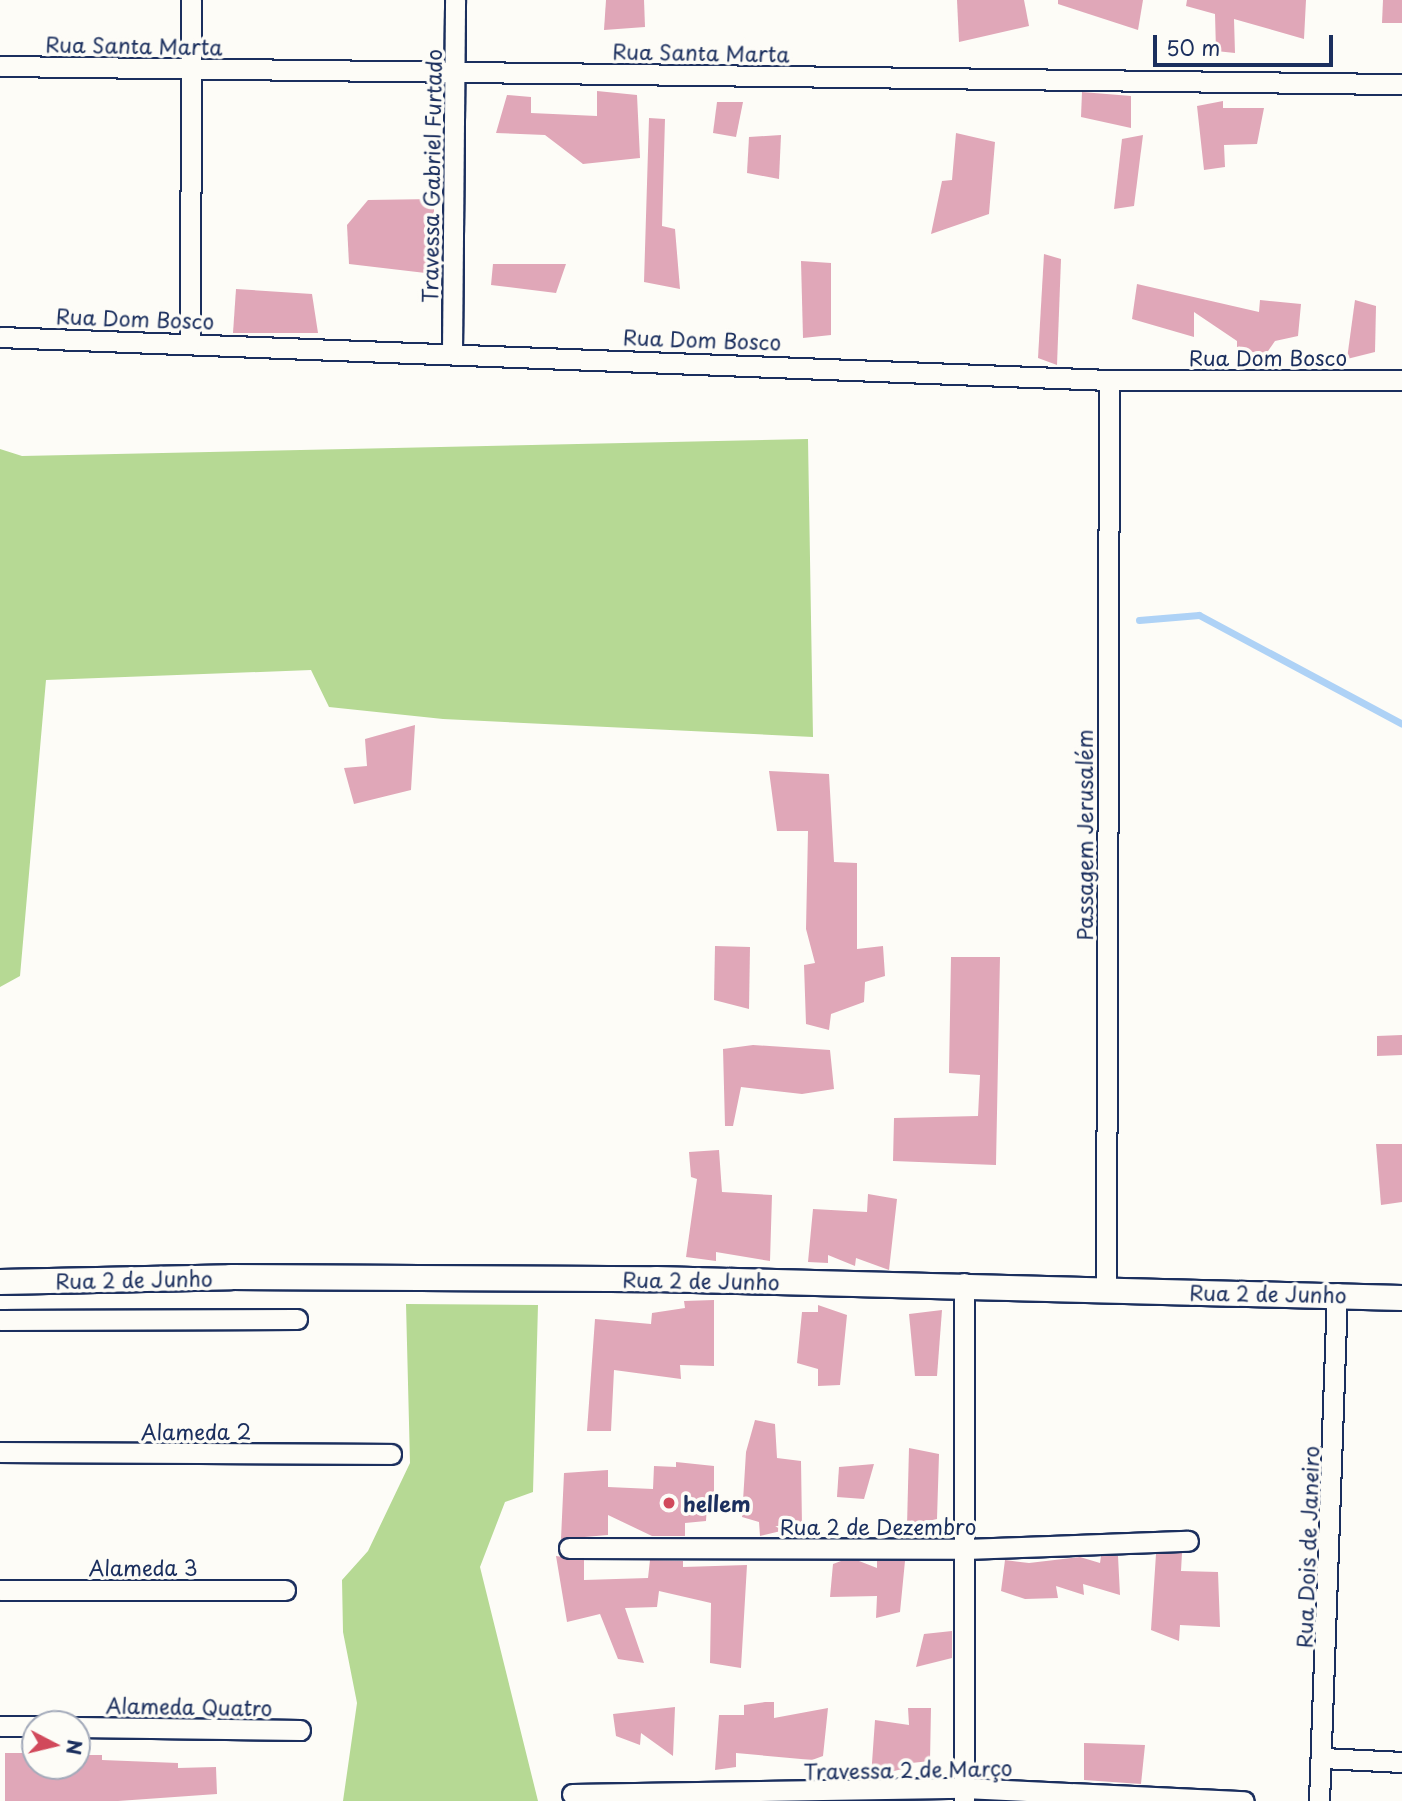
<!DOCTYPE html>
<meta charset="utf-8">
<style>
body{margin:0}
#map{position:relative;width:1402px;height:1801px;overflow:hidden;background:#fdfcf7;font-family:"Playpen Sans",sans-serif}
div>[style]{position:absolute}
.green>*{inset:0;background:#b6d994}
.stream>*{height:7px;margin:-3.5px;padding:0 3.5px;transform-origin:3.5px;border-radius:3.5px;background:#aed2f6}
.building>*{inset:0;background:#e0a7b8}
.roads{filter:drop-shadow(2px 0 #1b2f5e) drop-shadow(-2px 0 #1b2f5e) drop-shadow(0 2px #1b2f5e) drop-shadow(0 -2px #1b2f5e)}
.minor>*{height:19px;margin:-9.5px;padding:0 9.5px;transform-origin:9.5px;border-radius:9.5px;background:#fdfcf7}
.tertiary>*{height:24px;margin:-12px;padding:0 12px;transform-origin:12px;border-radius:12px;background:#fdfcf7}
.dots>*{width:19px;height:19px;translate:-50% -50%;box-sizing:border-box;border:4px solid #fdfcf7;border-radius:50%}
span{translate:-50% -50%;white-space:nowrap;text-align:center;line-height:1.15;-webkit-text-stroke:7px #fdfcf7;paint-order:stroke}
.street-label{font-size:21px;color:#1b2f5e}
.poi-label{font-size:21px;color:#1b2f5e;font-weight:700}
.left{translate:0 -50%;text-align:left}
.north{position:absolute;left:21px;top:1710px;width:70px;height:70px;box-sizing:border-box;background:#fdfcf7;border:2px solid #a3aaba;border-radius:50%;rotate:97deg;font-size:19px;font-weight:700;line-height:28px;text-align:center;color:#1b2f5e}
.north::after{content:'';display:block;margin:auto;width:24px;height:32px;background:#d1495b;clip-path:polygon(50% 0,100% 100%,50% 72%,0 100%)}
.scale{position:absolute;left:1153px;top:35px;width:180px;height:32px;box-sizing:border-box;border:4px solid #1b2f5e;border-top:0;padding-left:9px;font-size:21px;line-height:24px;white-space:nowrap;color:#1b2f5e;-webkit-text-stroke:5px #fdfcf7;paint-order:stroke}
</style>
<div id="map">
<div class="green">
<i style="clip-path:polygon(808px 439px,813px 737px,443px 719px,329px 707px,311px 670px,46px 680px,20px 976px,0 987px,0 449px,22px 456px)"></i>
<i style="clip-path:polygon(406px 1304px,538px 1305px,533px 1492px,505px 1502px,480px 1567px,538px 1801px,343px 1801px,357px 1703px,343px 1632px,342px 1580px,368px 1551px,410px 1463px)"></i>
</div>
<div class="stream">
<i style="left:1139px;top:620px;width:60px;rotate:-4.8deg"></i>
<i style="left:1199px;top:615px;width:230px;rotate:28.2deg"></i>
</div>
<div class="building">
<i style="clip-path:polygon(606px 0,644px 0,645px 27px,604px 30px)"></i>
<i style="clip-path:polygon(957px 0,1024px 0,1029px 26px,959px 42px)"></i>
<i style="clip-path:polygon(1058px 0,1143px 0,1138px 30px,1058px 4px)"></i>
<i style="clip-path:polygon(1187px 0,1306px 0,1304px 39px,1234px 19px,1235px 53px,1216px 51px,1215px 14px,1186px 6px)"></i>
<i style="clip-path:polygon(1383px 0,1402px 0,1402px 23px,1382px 23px)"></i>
<i style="clip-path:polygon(597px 91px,637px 95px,640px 158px,583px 164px,545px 135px,496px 133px,507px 95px,531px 97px,531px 113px,597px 116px)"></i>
<i style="clip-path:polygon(1082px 92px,1131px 96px,1131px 128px,1081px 117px)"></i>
<i style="clip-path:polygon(1223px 101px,1223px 108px,1264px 108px,1257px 144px,1224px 145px,1225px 167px,1204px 170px,1197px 106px)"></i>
<i style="clip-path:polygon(717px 102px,743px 102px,736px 137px,713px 133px)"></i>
<i style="clip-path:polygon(649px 118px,665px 119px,662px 226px,675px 229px,680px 289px,644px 282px)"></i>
<i style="clip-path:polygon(956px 133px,995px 142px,989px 214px,931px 234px,942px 181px,952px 180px)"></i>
<i style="clip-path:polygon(781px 135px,779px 179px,747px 173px,749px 137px)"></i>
<i style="clip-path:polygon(1143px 135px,1134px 206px,1114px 209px,1122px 139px)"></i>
<i style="clip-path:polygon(434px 199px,434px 274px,349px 264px,347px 225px,368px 200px)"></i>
<i style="clip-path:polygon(1044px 254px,1061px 259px,1057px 365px,1038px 358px)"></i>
<i style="clip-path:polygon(801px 261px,831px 263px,831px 335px,803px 338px)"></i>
<i style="clip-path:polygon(493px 264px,566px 264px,556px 293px,491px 285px)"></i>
<i style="clip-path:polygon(1137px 284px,1259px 312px,1260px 300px,1301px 304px,1298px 336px,1275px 341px,1266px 354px,1237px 350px,1237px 341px,1194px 312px,1194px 337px,1132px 319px)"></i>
<i style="clip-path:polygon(236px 289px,312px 294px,318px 333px,233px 333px)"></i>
<i style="clip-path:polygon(1355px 300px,1376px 306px,1375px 352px,1347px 359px)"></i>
<i style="clip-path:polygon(415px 725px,411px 790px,354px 804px,344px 768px,367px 766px,365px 739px)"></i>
<i style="clip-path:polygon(769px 771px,829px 774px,834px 862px,857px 863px,857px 949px,883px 946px,885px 976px,865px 982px,864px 1002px,831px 1014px,829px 1030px,806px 1024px,804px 965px,815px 963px,806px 929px,808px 831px,777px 831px)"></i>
<i style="clip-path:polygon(715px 946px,750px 947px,749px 1009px,714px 1000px)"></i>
<i style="clip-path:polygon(951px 957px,1000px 957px,996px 1165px,893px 1161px,894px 1118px,978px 1116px,980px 1075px,949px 1073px)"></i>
<i style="clip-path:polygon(1402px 1035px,1402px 1055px,1377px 1056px,1377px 1036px)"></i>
<i style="clip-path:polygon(753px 1045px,830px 1050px,834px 1089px,802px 1094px,741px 1087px,733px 1126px,725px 1126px,723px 1049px)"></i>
<i style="clip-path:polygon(1376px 1144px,1402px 1144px,1402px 1202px,1381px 1205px)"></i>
<i style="clip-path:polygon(719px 1150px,722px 1192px,772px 1195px,770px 1261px,716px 1252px,716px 1261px,686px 1257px,697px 1179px,691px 1177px,689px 1152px)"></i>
<i style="clip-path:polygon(868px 1194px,897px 1199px,889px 1270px,856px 1258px,855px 1266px,828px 1255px,828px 1263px,808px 1262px,813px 1209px,867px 1212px)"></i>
<i style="clip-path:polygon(714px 1300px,714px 1366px,680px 1365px,681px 1379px,614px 1370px,611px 1431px,587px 1431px,595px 1319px,651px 1324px,652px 1313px,685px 1308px,684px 1301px)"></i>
<i style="clip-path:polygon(818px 1305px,847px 1315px,840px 1385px,818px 1386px,818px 1369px,797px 1363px,802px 1312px,818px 1312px)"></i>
<i style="clip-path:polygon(942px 1310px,937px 1376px,915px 1376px,909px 1314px)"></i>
<i style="clip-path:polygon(755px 1420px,775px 1424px,777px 1458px,801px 1461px,802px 1526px,760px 1536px,759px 1522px,742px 1517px,746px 1452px)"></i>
<i style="clip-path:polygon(909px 1448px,939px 1454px,937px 1519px,907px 1526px)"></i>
<i style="clip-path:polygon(676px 1462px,714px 1466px,714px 1508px,707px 1505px,706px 1521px,685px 1523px,685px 1536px,652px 1536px,608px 1515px,608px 1535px,561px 1539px,564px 1473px,608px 1470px,608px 1487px,653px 1489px,654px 1466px,676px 1467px)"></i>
<i style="clip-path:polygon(874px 1464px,864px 1499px,837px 1497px,839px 1467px)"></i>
<i style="clip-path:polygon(1182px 1553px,1181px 1571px,1218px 1572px,1220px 1627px,1180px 1625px,1179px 1641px,1151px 1630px,1156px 1554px)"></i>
<i style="clip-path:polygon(556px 1556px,584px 1560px,584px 1580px,648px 1578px,650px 1560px,683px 1561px,683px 1567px,747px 1565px,741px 1668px,710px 1663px,711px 1603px,659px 1591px,657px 1607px,625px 1608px,644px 1663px,618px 1659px,600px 1614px,567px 1622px)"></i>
<i style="clip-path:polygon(1101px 1556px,1118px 1556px,1120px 1595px,1083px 1584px,1084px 1595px,1056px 1586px,1058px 1598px,1025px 1599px,1001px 1591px,1005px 1560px,1029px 1563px,1080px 1557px,1100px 1563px)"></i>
<i style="clip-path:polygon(841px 1561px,859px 1561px,877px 1568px,877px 1561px,905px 1561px,900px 1612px,876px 1618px,877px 1596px,830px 1597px,833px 1564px)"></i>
<i style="clip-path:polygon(952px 1631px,952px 1658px,916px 1667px,924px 1634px)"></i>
<i style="clip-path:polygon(765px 1702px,774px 1702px,774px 1718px,828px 1708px,823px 1756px,812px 1760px,736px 1753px,736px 1767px,715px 1770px,719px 1715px,744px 1715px,744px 1705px)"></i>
<i style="clip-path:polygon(675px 1707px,673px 1756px,641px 1733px,640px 1745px,616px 1736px,613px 1714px)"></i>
<i style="clip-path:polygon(908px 1708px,931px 1708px,930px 1761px,902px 1764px,902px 1769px,871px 1777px,875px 1720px,909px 1725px)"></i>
<i style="clip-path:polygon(1084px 1743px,1145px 1745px,1141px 1784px,1084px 1780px)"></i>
<i style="clip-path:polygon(5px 1753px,33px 1753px,32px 1766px,77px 1766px,77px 1755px,102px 1755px,102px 1760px,178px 1763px,178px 1768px,216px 1767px,217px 1794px,118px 1801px,5px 1801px)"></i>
</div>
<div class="roads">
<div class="minor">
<i style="left:0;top:66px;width:1402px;rotate:0.74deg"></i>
<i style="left:0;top:337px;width:1110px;rotate:2.22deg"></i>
<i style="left:1109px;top:380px;width:293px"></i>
<i style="left:190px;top:342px;width:342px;rotate:-89.8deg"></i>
<i style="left:452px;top:351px;width:351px;rotate:-89.5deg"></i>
<i style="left:1106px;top:1290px;width:910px;rotate:-89.81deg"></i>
<i style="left:0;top:1320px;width:297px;rotate:-0.2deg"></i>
<i style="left:0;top:1452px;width:391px;rotate:0.3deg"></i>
<i style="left:569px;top:1548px;width:396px;rotate:0.1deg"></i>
<i style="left:965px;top:1549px;width:223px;rotate:-2.1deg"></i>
<i style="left:0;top:1590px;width:285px"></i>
<i style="left:0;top:1726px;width:35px"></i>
<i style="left:77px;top:1727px;width:223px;rotate:0.8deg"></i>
<i style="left:1323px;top:1758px;width:79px;rotate:2.9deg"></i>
<i style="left:572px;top:1794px;width:392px;rotate:-0.9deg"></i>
<i style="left:964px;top:1788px;width:280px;rotate:2.7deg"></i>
<i style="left:964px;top:1800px;width:517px;rotate:-90deg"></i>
<i style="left:1319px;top:1801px;width:508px;rotate:-87.97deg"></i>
</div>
<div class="tertiary">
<i style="left:0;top:1282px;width:231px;rotate:-1.2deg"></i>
<i style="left:231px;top:1277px;width:425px;rotate:0.3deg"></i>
<i style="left:656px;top:1279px;width:746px;rotate:1.46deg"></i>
</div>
</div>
<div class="dots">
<i style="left:669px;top:1503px;background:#d1495b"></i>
</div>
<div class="street-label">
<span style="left:134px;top:45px;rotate:1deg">Rua Santa Marta</span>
<span style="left:701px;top:52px;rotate:1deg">Rua Santa Marta</span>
<span style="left:431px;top:176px;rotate:-89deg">Travessa Gabriel Furtado</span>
<span style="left:135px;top:318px;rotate:2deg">Rua Dom Bosco</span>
<span style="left:702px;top:339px;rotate:2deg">Rua Dom Bosco</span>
<span style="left:1268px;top:357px">Rua Dom Bosco</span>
<span style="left:1084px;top:835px;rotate:-90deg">Passagem Jerusalém</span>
<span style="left:134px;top:1279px;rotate:-1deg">Rua 2 de Junho</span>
<span style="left:701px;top:1280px;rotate:1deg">Rua 2 de Junho</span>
<span style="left:1268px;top:1293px;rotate:1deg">Rua 2 de Junho</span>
<span style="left:196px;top:1431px">Alameda 2</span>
<span style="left:878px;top:1526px">Rua 2 de Dezembro</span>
<span style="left:1307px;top:1547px;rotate:-88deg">Rua Dois de Janeiro</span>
<span style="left:143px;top:1567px">Alameda 3</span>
<span style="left:189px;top:1706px;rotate:1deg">Alameda Quatro</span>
<span style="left:908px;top:1769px;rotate:-1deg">Travessa 2 de Março</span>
</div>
<div class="poi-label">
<span class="left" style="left:683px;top:1503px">hellem</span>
</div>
<div class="north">N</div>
<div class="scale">50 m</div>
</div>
